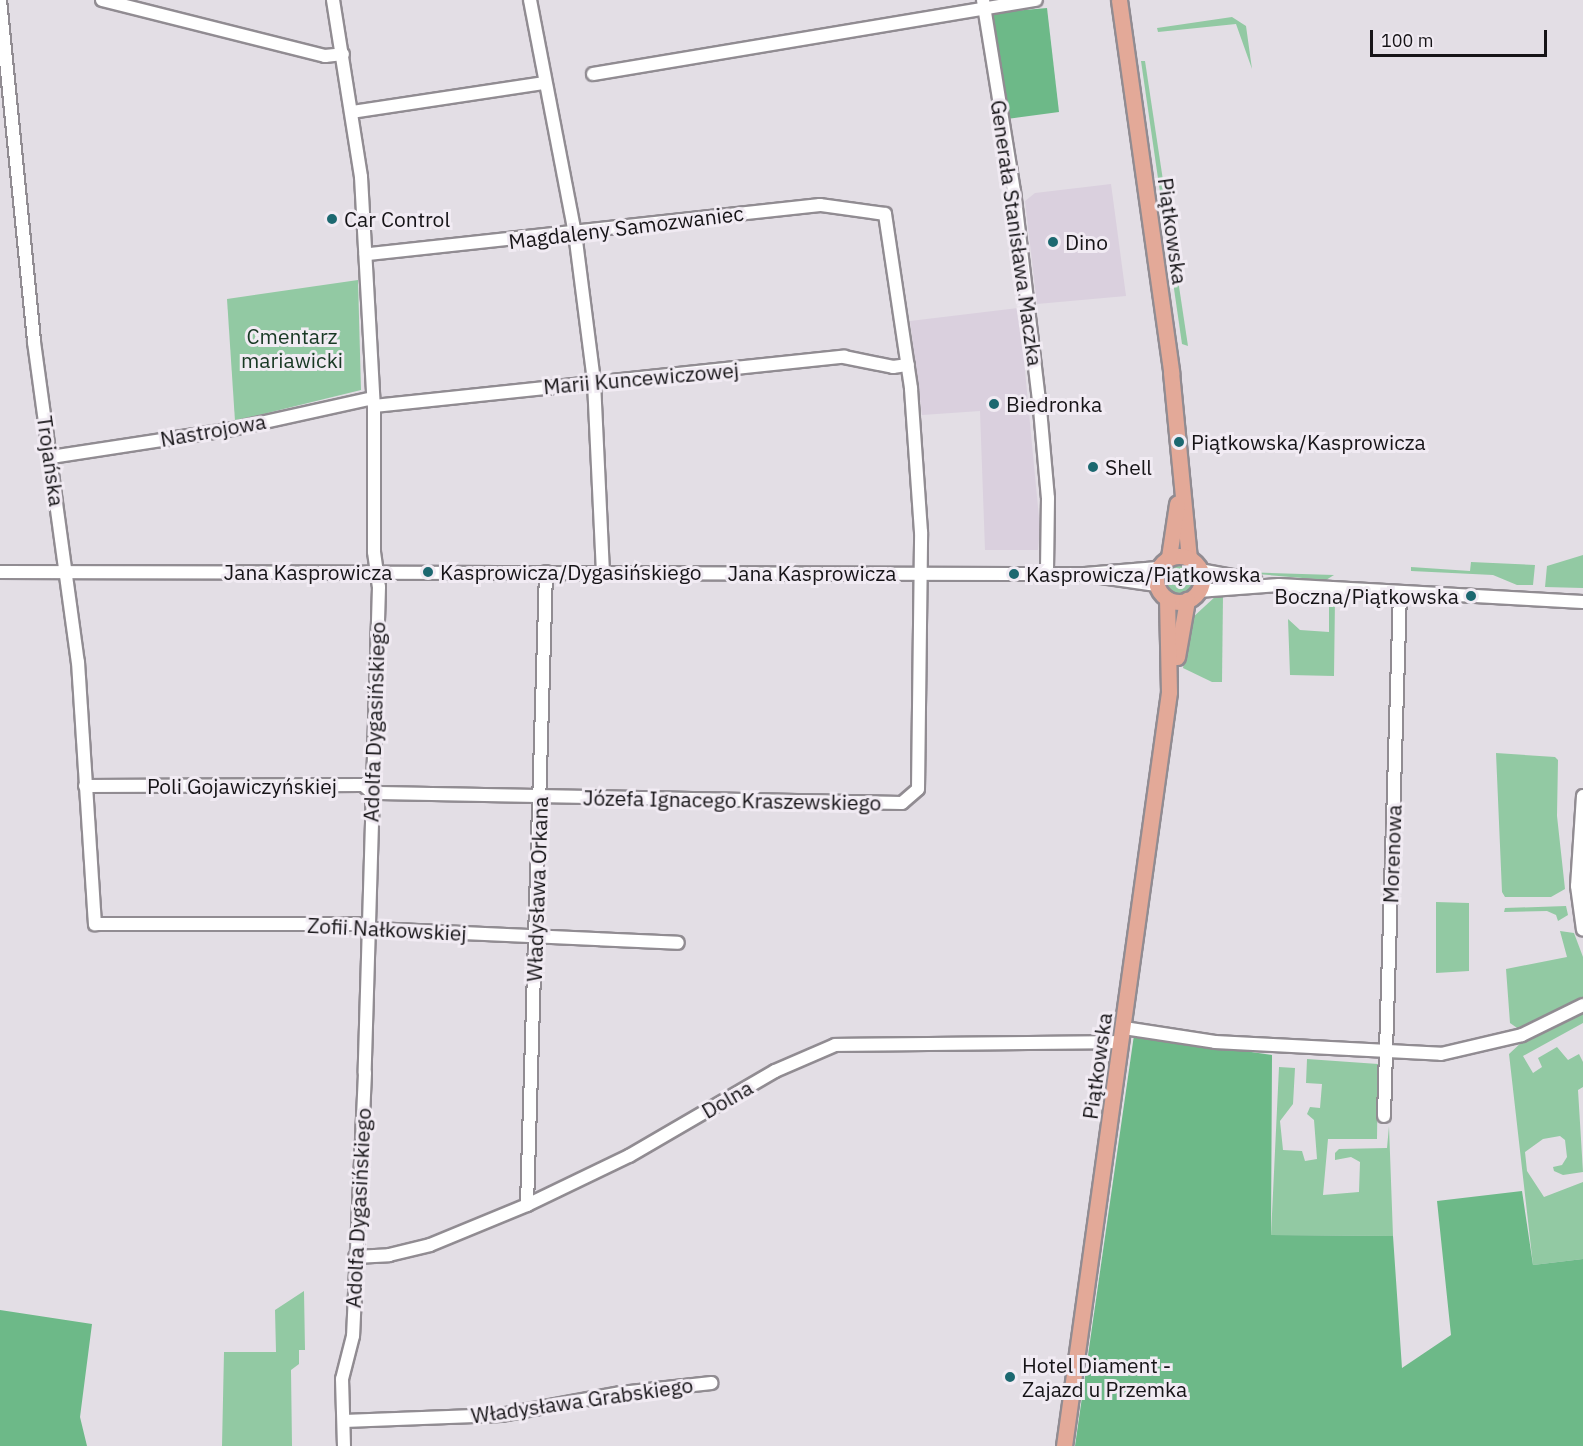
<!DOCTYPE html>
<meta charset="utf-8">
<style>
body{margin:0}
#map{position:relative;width:1583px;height:1446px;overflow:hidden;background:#e3dee5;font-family:"IBM Plex Sans",sans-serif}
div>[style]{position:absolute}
.built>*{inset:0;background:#dad0de}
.green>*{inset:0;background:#92c9a3}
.round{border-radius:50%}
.forest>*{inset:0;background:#6db988}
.roads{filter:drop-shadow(2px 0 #918c92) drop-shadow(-2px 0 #918c92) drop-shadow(0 2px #918c92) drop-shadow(0 -2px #918c92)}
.minor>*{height:12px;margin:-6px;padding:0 6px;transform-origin:6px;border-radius:6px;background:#fff}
.major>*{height:15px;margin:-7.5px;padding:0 7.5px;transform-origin:7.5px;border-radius:7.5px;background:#e3a998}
.major>.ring{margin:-7.5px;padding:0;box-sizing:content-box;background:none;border:15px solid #e3a998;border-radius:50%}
.dots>*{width:16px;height:16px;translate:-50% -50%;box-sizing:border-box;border:3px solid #f1ebf3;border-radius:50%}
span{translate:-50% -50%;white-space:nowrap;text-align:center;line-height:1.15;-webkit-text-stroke:6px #f1ebf3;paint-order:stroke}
.poi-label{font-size:21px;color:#161417}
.left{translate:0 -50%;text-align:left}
.right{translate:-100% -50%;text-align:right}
.street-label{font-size:21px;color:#161417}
.park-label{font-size:21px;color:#183924}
.scale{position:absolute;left:1370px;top:30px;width:177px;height:27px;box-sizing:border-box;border:3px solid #161417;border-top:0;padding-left:8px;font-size:18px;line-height:21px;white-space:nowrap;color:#161417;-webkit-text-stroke:4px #f1ebf3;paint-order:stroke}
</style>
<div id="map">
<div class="built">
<i style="clip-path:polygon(1111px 184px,1126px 296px,1037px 304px,1025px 201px,1035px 193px)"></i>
<i style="clip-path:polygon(1019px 308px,1040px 528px,1038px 550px,985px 550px,980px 411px,922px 415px,910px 321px)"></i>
</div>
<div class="green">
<i style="clip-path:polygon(1232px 17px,1246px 26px,1252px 69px,1236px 24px,1158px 32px,1157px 28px)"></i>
<i style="clip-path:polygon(1141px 61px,1145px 61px,1188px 346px,1182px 344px)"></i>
<i style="clip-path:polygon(358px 280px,361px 390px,235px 421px,227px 299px)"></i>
<i style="clip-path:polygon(1583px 555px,1583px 588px,1545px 587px,1547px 566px)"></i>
<i style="clip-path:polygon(1471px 562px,1535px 565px,1533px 585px,1517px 585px,1493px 575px,1411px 571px,1411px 567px,1470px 571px)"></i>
<i class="round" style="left:1164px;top:564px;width:30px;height:30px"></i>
<i style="clip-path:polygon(1234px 572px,1243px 572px,1334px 575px,1326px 580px)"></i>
<i style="clip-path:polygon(1217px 595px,1223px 595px,1222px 682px,1212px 682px,1183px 668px,1191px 619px)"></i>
<i style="clip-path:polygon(1320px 598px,1335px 599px,1334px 676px,1290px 675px,1288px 619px,1300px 630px,1329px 632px,1329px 605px,1320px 605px)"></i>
<i style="clip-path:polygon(1496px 753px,1555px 757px,1558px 760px,1557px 816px,1565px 889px,1551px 897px,1505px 897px,1502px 892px)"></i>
<i style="clip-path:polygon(1436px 902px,1469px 903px,1469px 971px,1436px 973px)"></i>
<i style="clip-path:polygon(1566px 906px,1568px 915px,1558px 921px,1556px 915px,1547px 911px,1504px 912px,1505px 908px)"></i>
<i style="clip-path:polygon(1560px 931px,1574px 933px,1583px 957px,1583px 997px,1520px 1030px,1510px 1023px,1506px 969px,1567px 957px)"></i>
<i style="clip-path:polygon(1583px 1011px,1583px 1023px,1523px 1056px,1533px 1073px,1542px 1067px,1538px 1058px,1557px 1047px,1568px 1060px,1579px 1054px,1583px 1062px,1583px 1087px,1578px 1090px,1583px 1172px,1563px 1175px,1554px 1171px,1553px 1167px,1562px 1165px,1567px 1157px,1565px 1140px,1560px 1136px,1543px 1139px,1525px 1152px,1527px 1171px,1544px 1197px,1583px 1182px,1583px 1259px,1533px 1265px,1509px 1054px,1523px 1041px)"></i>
<i style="clip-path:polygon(1307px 1059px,1378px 1064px,1377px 1139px,1328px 1139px,1323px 1195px,1359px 1192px,1360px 1162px,1351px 1157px,1335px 1160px,1335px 1153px,1339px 1149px,1387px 1148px,1389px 1126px,1393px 1236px,1271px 1235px,1279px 1067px,1295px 1068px,1293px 1104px,1280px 1121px,1283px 1150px,1302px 1151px,1305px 1161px,1317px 1159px,1314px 1120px,1307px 1114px,1310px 1107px,1320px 1108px,1322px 1084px,1306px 1083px)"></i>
<i style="clip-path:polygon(304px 1291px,305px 1350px,299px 1350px,299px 1364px,291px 1370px,292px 1446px,222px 1446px,224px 1352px,276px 1352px,275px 1310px)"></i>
</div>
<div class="forest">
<i style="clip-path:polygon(1047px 8px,1059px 112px,1007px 119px,990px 20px,993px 13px)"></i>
<i style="clip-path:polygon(1134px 1035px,1272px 1055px,1271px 1235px,1393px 1236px,1402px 1368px,1451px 1335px,1437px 1201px,1522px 1191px,1533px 1265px,1583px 1259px,1583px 1446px,1075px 1446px)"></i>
<i style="clip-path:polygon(0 1310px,92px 1324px,80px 1417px,87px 1446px,0 1446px)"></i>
</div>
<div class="roads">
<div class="minor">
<i style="left:0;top:0;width:344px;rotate:84.3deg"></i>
<i style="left:34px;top:342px;width:323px;rotate:82.2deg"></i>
<i style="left:78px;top:662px;width:263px;rotate:86.3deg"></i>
<i style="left:95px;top:924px;width:263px"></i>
<i style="left:358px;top:924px;width:17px;rotate:17deg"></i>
<i style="left:374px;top:929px;width:304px;rotate:2.6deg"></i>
<i style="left:102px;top:0;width:230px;rotate:14.1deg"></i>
<i style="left:325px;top:56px;width:18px;rotate:-6deg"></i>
<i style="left:333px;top:0;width:179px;rotate:81deg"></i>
<i style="left:361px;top:177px;width:229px;rotate:86.8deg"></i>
<i style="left:374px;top:406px;width:146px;rotate:90deg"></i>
<i style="left:374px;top:552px;width:35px;rotate:82deg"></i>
<i style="left:379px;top:587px;width:486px;rotate:91.7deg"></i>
<i style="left:365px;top:1073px;width:263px;rotate:92.6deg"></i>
<i style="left:353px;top:1336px;width:44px;rotate:104.3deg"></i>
<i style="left:342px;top:1379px;width:67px;rotate:88.3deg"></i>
<i style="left:530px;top:0;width:237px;rotate:79.1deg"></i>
<i style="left:575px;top:233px;width:150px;rotate:82.7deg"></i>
<i style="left:594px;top:382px;width:190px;rotate:87.3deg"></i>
<i style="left:983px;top:0;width:193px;rotate:80.8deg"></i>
<i style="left:1014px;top:191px;width:220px;rotate:83.2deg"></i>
<i style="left:1040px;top:409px;width:89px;rotate:84.9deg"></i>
<i style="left:1048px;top:498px;width:76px;rotate:90.8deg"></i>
<i style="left:593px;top:74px;width:449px;rotate:-9.5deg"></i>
<i style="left:352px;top:112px;width:194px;rotate:-8.6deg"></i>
<i style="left:374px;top:406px;width:473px;rotate:-6deg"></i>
<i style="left:844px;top:357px;width:50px;rotate:11.5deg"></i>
<i style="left:893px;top:367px;width:15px;rotate:-8deg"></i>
<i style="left:51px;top:457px;width:184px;rotate:-8.7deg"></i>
<i style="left:233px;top:429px;width:143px;rotate:-12.5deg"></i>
<i style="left:1200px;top:570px;width:56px;rotate:10.3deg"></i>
<i style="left:0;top:572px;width:1085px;rotate:0.11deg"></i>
<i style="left:1085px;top:574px;width:73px;rotate:-4.7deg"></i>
<i style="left:1101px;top:577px;width:56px;rotate:8.3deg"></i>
<i style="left:1198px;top:591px;width:81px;rotate:-4.2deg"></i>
<i style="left:1279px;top:585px;width:304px;rotate:3.2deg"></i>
<i style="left:85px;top:786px;width:278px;rotate:-0.2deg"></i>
<i style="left:363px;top:785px;width:11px;rotate:41deg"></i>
<i style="left:371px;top:792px;width:8px;rotate:7deg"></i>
<i style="left:379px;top:793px;width:523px;rotate:1.1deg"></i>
<i style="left:902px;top:803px;width:21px;rotate:-41deg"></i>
<i style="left:918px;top:789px;width:257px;rotate:-89.3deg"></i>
<i style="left:921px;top:532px;width:144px;rotate:-94deg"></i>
<i style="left:911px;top:388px;width:176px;rotate:-98.5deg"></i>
<i style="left:885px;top:214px;width:66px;rotate:-172.1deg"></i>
<i style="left:820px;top:205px;width:457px;rotate:173.8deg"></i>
<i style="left:1583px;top:796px;width:90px;rotate:93.8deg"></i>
<i style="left:1577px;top:886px;width:44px;rotate:82.2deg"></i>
<i style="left:1124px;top:1028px;width:92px;rotate:8.7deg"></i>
<i style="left:1215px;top:1042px;width:226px;rotate:3deg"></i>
<i style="left:1441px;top:1054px;width:83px;rotate:-13.2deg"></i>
<i style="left:1522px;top:1035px;width:68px;rotate:-26.2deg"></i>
<i style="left:1384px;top:1116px;width:524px;rotate:-88.25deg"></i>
<i style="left:527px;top:1205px;width:633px;rotate:-88.28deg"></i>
<i style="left:355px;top:1257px;width:34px;rotate:-3deg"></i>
<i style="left:389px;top:1255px;width:42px;rotate:-13.7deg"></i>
<i style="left:430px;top:1245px;width:105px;rotate:-22.4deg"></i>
<i style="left:527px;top:1205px;width:113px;rotate:-25.7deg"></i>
<i style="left:629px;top:1156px;width:169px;rotate:-30.2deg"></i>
<i style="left:775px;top:1071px;width:65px;rotate:-23.4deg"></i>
<i style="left:835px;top:1045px;width:287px;rotate:-0.6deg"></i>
<i style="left:344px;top:1421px;width:157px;rotate:-2.2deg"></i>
<i style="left:501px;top:1415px;width:122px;rotate:-10.4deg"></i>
<i style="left:621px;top:1393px;width:91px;rotate:-6.3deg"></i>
</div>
<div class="major">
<i style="left:1119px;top:0;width:376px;rotate:82deg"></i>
<i style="left:1171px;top:372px;width:187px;rotate:84.5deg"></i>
<i class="ring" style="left:1156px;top:556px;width:31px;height:31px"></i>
<i style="left:1169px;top:557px;width:54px;rotate:-81.4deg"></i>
<i style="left:1177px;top:657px;width:58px;rotate:-80deg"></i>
<i style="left:1064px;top:1446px;width:761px;rotate:-82.07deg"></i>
<i style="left:1169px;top:692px;width:93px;rotate:-91.2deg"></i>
</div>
</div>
<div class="dots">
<i style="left:332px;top:219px;background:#1c6870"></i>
<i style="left:1053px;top:242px;background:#1c6870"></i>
<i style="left:994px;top:404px;background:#1c6870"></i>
<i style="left:1179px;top:442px;background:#1c6870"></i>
<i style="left:1093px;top:467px;background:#1c6870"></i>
<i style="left:428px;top:572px;background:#1c6870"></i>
<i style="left:1014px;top:574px;background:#1c6870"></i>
<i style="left:1471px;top:596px;background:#1c6870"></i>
<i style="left:1010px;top:1377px;background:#1c6870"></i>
</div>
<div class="poi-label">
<span class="left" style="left:344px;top:219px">Car Control</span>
<span class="left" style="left:1065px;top:242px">Dino</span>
<span class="left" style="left:1006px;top:404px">Biedronka</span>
<span class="left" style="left:1191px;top:442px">Piątkowska/Kasprowicza</span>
<span class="left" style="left:1105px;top:467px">Shell</span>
<span class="left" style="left:440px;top:572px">Kasprowicza/Dygasińskiego</span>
<span class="left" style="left:1026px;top:574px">Kasprowicza/Piątkowska</span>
<span class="right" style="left:1459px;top:596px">Boczna/Piątkowska</span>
<span class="left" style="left:1022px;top:1377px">Hotel Diament -<br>Zajazd u Przemka</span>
</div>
<div class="street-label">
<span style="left:626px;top:227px;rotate:-7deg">Magdaleny Samozwaniec</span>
<span style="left:1173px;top:231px;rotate:82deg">Piątkowska</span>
<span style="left:1017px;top:233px;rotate:82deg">Generała Stanisława Maczka</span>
<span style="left:641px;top:378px;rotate:-5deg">Marii Kuncewiczowej</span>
<span style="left:213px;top:430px;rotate:-10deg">Nastrojowa</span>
<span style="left:51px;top:461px;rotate:82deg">Trojańska</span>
<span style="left:308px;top:572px">Jana Kasprowicza</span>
<span style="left:812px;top:573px">Jana Kasprowicza</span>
<span style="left:374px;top:722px;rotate:-88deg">Adolfa Dygasińskiego</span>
<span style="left:242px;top:786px">Poli Gojawiczyńskiej</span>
<span style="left:732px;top:800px;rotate:1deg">Józefa Ignacego Kraszewskiego</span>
<span style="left:1392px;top:854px;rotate:-88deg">Morenowa</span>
<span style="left:537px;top:889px;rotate:-88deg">Władysława Orkana</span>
<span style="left:387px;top:929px;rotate:3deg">Zofii Nałkowskiej</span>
<span style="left:1097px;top:1066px;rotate:-82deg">Piątkowska</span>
<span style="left:727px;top:1099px;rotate:-30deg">Dolna</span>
<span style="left:358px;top:1208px;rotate:-87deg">Adolfa Dygasińskiego</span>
<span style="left:582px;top:1400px;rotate:-8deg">Władysława Grabskiego</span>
</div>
<div class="park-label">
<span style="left:292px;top:348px">Cmentarz<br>mariawicki</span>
</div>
<div class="scale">100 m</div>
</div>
